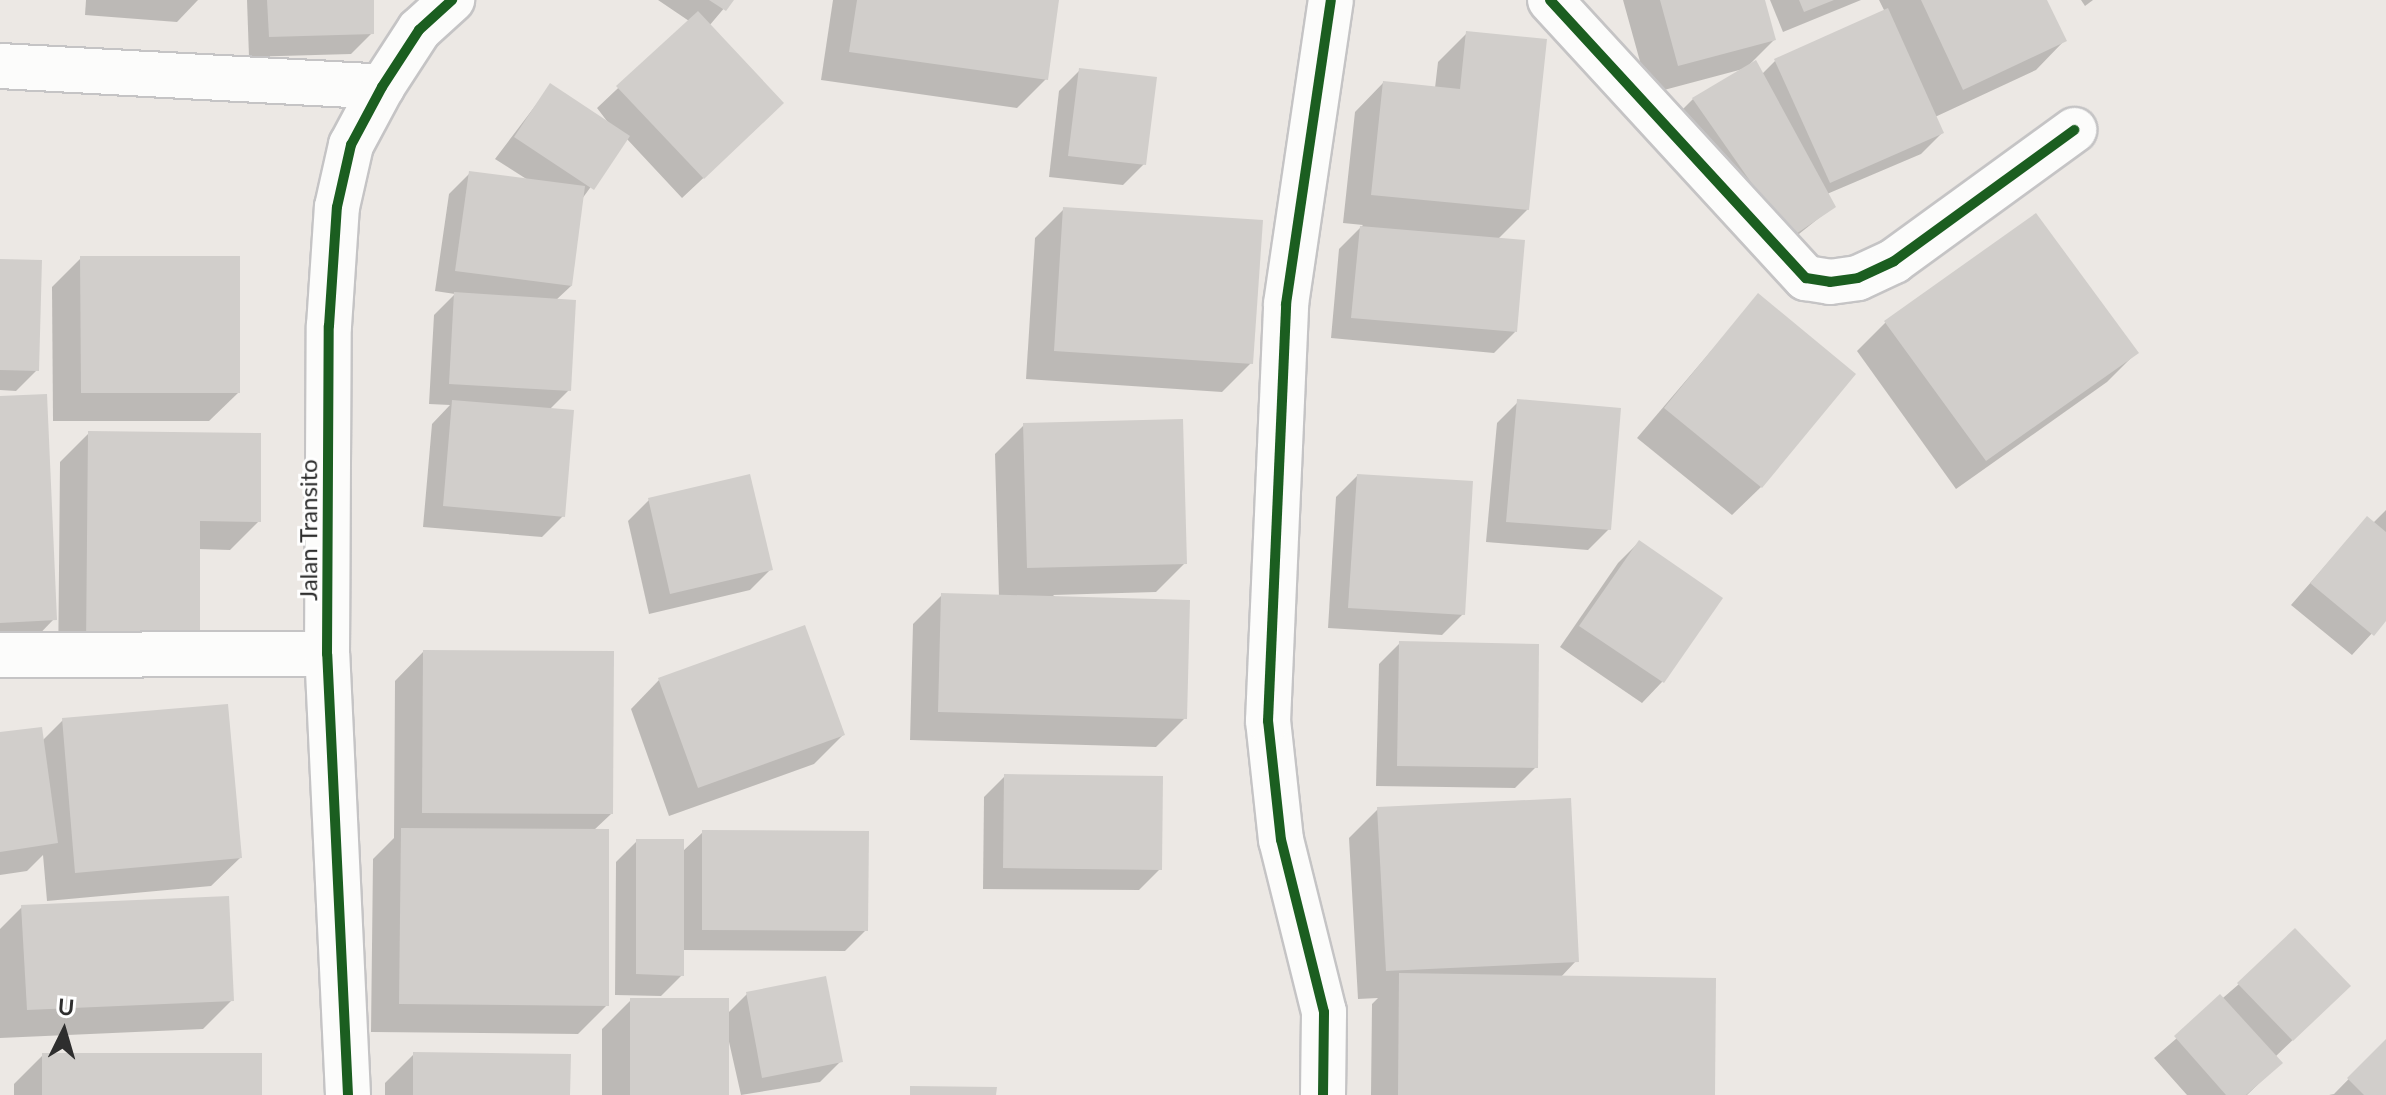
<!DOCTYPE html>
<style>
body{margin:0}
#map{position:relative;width:2386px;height:1095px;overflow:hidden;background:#ece8e4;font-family:Lato,sans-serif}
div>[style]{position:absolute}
.shadow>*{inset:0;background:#0003}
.building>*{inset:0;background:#d1cecb}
.roads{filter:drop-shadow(2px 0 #c5c4c5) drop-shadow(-2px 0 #c5c4c5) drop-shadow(0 2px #c5c4c5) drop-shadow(0 -2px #c5c4c5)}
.minor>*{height:44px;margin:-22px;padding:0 22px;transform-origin:22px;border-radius:22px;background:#fcfcfb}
.cycleway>*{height:10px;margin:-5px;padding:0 5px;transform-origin:5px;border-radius:5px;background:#1b5e20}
span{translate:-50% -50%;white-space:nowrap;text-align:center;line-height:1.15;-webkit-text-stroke:6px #fff;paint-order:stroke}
.street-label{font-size:24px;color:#2e2e2e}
.north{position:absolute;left:24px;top:991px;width:80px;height:80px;-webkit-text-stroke:6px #fff;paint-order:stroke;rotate:5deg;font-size:22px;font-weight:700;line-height:32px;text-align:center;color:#2e2e2e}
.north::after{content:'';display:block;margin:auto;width:28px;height:36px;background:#2e2e2e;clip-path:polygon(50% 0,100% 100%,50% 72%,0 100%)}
</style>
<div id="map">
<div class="shadow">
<i style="clip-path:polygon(86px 0,198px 0,177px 22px,85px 15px)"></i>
<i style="clip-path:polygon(247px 0,372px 0,372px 33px,351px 54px,249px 57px)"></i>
<i style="clip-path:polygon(658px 0,731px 0,709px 26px,761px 124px,682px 198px,626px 138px,582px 199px,571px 286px,555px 301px,569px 390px,549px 410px,563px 516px,542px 537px,423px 527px,432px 424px,450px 405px,429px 404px,434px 315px,455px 294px,435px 291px,449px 194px,470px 173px,528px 180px,495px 159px,551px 85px,610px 125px,597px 108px,689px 21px)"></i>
<i style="clip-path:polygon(833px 0,1057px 0,1046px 79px,1017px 108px,821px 80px)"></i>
<i style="clip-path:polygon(1623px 0,1763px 0,1774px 40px,1747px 67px,1762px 74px,1776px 60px,1885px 12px,1879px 0,2045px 0,2064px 41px,2036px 70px,1935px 117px,1942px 133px,1921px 154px,1827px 194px,1834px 206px,1769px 258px,1672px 120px,1693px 99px,1743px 69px,1649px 94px)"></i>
<i style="clip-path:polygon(1770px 0,1861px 0,1783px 32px)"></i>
<i style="clip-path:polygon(2081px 0,2093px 0,2085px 6px)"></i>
<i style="clip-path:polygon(1467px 33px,1528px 209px,1497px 240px,1515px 332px,1494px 353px,1331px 338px,1339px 249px,1363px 225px,1343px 223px,1355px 112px,1383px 83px,1435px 88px,1438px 62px)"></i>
<i style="clip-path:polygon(1080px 70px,1144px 164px,1123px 185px,1049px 177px,1059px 91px)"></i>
<i style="clip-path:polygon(1064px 209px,1251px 363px,1222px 392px,1026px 379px,1035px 238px)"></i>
<i style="clip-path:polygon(81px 258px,238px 393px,209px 421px,53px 421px,52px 287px)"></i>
<i style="clip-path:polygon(0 261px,37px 370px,16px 391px,0 390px)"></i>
<i style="clip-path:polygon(1758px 296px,1761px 487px,1732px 515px,1637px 438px)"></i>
<i style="clip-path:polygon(1886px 322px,2136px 353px,2107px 382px,1956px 489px,1857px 351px)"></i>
<i style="clip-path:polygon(0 398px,54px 619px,26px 648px,0 649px)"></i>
<i style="clip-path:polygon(1518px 402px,1609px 529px,1588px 550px,1486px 542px,1497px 423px)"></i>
<i style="clip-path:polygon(1024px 425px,1185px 563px,1156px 592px,1053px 595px,1185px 718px,1156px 747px,910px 740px,913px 624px,942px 595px,999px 597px,995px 454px)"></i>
<i style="clip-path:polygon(89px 433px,259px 521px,230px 550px,198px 549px,58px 674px,60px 462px)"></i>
<i style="clip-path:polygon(1357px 476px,1463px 614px,1442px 635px,1328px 628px,1336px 497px)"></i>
<i style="clip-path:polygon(649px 500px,771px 569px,750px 590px,649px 614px,628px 521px)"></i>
<i style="clip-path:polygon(2386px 510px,2386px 618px,2352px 655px,2291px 605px,2367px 518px,2373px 523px)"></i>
<i style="clip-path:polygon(1639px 542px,1720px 598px,1662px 682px,1642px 703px,1560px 647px,1618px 563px)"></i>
<i style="clip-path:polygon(1400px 643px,1536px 767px,1515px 788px,1376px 786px,1379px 664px)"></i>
<i style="clip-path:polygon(423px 652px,611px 814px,593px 831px,607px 1005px,578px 1034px,371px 1032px,373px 859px,394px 838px,395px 681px)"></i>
<i style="clip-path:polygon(659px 680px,843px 735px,814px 764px,669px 816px,631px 709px)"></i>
<i style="clip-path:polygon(63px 720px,240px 858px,211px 886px,47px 901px,43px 855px,27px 871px,0 875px,0 734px,42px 741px)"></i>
<i style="clip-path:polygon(1005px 776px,1160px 869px,1139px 890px,983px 889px,984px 797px)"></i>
<i style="clip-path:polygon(1378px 809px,1576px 961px,1560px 978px,1713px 1095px,1371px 1095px,1372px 1004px,1378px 998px,1358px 999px,1349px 838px)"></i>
<i style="clip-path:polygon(703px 832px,866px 930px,845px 951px,682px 950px,682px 975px,661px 996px,615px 995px,616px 862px,637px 841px,682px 852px)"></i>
<i style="clip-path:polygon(22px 907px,232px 1000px,203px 1029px,0 1038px,0 929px)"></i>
<i style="clip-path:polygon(2239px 984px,2327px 1007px,2275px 1057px,2280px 1063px,2247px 1095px,2187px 1095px,2154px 1058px)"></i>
<i style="clip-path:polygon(747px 994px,841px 1061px,820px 1082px,741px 1095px,727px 1033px,727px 1095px,602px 1095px,602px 1029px,631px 1000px,727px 1014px)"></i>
<i style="clip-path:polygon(2386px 1041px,2386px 1095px,2329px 1095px,2334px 1094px)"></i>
<i style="clip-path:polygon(414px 1054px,568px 1095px,385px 1095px,385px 1083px)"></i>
<i style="clip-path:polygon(43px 1055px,260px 1095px,14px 1095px,14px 1084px)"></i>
</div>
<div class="building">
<i style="clip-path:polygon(267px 0,374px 0,374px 34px,269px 37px)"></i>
<i style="clip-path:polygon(709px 0,734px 0,726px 11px)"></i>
<i style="clip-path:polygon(857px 0,1059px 0,1048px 80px,849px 52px)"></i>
<i style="clip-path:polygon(1660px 0,1765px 0,1776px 40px,1678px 66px)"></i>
<i style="clip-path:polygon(1799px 0,1834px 0,1804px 12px)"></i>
<i style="clip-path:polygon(1921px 0,2047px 0,2067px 41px,1963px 90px)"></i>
<i style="clip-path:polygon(1888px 8px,1944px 133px,1830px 183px,1774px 59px)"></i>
<i style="clip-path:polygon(698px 11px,784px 103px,704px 179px,616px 86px)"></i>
<i style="clip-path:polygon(1466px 31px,1547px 39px,1529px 210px,1371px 195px,1383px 81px,1460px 89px)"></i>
<i style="clip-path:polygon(1756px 60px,1836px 207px,1790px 238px,1692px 98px)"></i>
<i style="clip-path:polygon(1079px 68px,1157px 77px,1146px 165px,1068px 156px)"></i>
<i style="clip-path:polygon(550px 83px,630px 136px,594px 190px,514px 137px)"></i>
<i style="clip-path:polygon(469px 171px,585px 186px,572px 286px,455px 271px)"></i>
<i style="clip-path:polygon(1063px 207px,1263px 220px,1253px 364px,1054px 351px)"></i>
<i style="clip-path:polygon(2036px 213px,2139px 353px,1986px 461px,1884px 321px)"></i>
<i style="clip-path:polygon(1360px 226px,1525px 240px,1517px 332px,1351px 318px)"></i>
<i style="clip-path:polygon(80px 256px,240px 256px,240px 393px,81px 393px)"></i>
<i style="clip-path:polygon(0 259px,42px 260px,39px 371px,0 370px)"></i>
<i style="clip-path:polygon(454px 292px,576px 300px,571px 391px,449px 384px)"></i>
<i style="clip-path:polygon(1758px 293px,1856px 374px,1762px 488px,1664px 408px)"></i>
<i style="clip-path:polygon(47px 394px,57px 620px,0 623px,0 396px)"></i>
<i style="clip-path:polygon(1517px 399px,1621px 408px,1611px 530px,1506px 522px)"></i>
<i style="clip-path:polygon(452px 400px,574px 410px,565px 517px,443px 506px)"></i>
<i style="clip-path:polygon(1183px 419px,1187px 564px,1027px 568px,1023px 423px)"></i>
<i style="clip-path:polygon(88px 431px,261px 433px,261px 522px,200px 521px,200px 646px,86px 646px)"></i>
<i style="clip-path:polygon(750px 474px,773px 570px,670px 594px,648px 498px)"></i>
<i style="clip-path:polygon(1357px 474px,1473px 481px,1465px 615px,1348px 608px)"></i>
<i style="clip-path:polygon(2367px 516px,2386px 532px,2386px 621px,2374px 636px,2310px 583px)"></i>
<i style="clip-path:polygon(1639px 540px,1723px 598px,1664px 683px,1579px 626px)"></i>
<i style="clip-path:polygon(941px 593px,1190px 600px,1187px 719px,938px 712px)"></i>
<i style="clip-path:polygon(805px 625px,845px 735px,698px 788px,658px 678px)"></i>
<i style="clip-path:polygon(1399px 641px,1539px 644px,1538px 768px,1397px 766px)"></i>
<i style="clip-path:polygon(423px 650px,614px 651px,613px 814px,422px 813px)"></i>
<i style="clip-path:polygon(228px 704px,242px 858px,75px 873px,62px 718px)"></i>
<i style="clip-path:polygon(42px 727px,58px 843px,0 852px,0 732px)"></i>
<i style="clip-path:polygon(1004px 774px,1163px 776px,1162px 870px,1003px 868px)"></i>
<i style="clip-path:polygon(1571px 798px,1579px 962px,1386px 971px,1377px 807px)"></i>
<i style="clip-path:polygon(401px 828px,609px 829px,609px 1006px,399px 1004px)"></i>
<i style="clip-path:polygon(702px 830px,869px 831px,868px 931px,702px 930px)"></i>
<i style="clip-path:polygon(636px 839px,684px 839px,684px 976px,636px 974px)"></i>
<i style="clip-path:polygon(229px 896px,234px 1001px,27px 1010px,21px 905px)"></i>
<i style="clip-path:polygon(2295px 928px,2351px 986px,2293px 1041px,2237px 983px)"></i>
<i style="clip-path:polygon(1399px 973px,1716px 978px,1715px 1095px,1398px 1095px)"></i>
<i style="clip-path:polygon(826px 976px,843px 1062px,762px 1078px,746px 992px)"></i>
<i style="clip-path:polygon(2220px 994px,2283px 1063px,2246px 1095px,2226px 1095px,2174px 1036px)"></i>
<i style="clip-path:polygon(630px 998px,729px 998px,729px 1095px,630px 1095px)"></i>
<i style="clip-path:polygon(2386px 1039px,2386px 1095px,2364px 1095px,2347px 1078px)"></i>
<i style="clip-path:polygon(413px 1052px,571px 1054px,570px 1095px,413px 1095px)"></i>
<i style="clip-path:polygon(42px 1053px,262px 1053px,262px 1095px,42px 1095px)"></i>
<i style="clip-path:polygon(910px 1086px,997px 1087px,996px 1095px,910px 1095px)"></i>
</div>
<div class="roads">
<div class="minor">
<i style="left:1550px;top:0;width:378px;rotate:47.4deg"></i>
<i style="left:1806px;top:278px;width:24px;rotate:9deg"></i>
<i style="left:1830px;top:282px;width:28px;rotate:-8deg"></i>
<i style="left:1858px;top:278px;width:40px;rotate:-25deg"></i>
<i style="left:1894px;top:261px;width:223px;rotate:-36deg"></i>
<i style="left:0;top:66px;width:383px;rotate:3.1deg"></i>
<i style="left:0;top:655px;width:327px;rotate:-0.2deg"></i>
<i style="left:348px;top:1095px;width:441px;rotate:-92.7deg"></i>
<i style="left:327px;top:654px;width:328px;rotate:-89.7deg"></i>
<i style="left:329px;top:326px;width:119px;rotate:-86.2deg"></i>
<i style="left:337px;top:207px;width:64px;rotate:-77.3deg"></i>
<i style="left:351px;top:145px;width:66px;rotate:-61.9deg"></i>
<i style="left:382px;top:87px;width:68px;rotate:-57deg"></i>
<i style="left:419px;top:30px;width:45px;rotate:-42.3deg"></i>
<i style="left:1323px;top:1095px;width:83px;rotate:-89.3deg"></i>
<i style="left:1324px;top:1012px;width:177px;rotate:-104deg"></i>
<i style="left:1281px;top:840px;width:120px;rotate:-96.2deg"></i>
<i style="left:1268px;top:721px;width:417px;rotate:-87.5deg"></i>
<i style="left:1286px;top:304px;width:307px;rotate:-81.6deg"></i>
</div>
</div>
<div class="cycleway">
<i style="left:1550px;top:0;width:378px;rotate:47.4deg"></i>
<i style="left:1806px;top:278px;width:24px;rotate:9deg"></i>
<i style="left:1830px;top:282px;width:28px;rotate:-8deg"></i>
<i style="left:1858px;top:278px;width:40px;rotate:-25deg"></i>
<i style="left:1894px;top:261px;width:223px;rotate:-36deg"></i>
<i style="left:348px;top:1095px;width:441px;rotate:-92.7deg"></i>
<i style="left:327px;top:654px;width:328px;rotate:-89.7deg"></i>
<i style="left:329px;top:326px;width:119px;rotate:-86.2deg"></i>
<i style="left:337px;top:207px;width:64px;rotate:-77.3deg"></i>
<i style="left:351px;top:145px;width:66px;rotate:-61.9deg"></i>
<i style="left:382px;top:87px;width:68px;rotate:-57deg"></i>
<i style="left:419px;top:30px;width:45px;rotate:-42.3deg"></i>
<i style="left:1323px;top:1095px;width:83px;rotate:-89.3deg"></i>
<i style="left:1324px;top:1012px;width:177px;rotate:-104deg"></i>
<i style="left:1281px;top:840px;width:120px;rotate:-96.2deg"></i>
<i style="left:1268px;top:721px;width:417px;rotate:-87.5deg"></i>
<i style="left:1286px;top:304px;width:307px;rotate:-81.6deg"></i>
</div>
<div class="street-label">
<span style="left:308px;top:530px;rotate:-90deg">Jalan Transito</span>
</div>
<div class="north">U</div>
</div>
